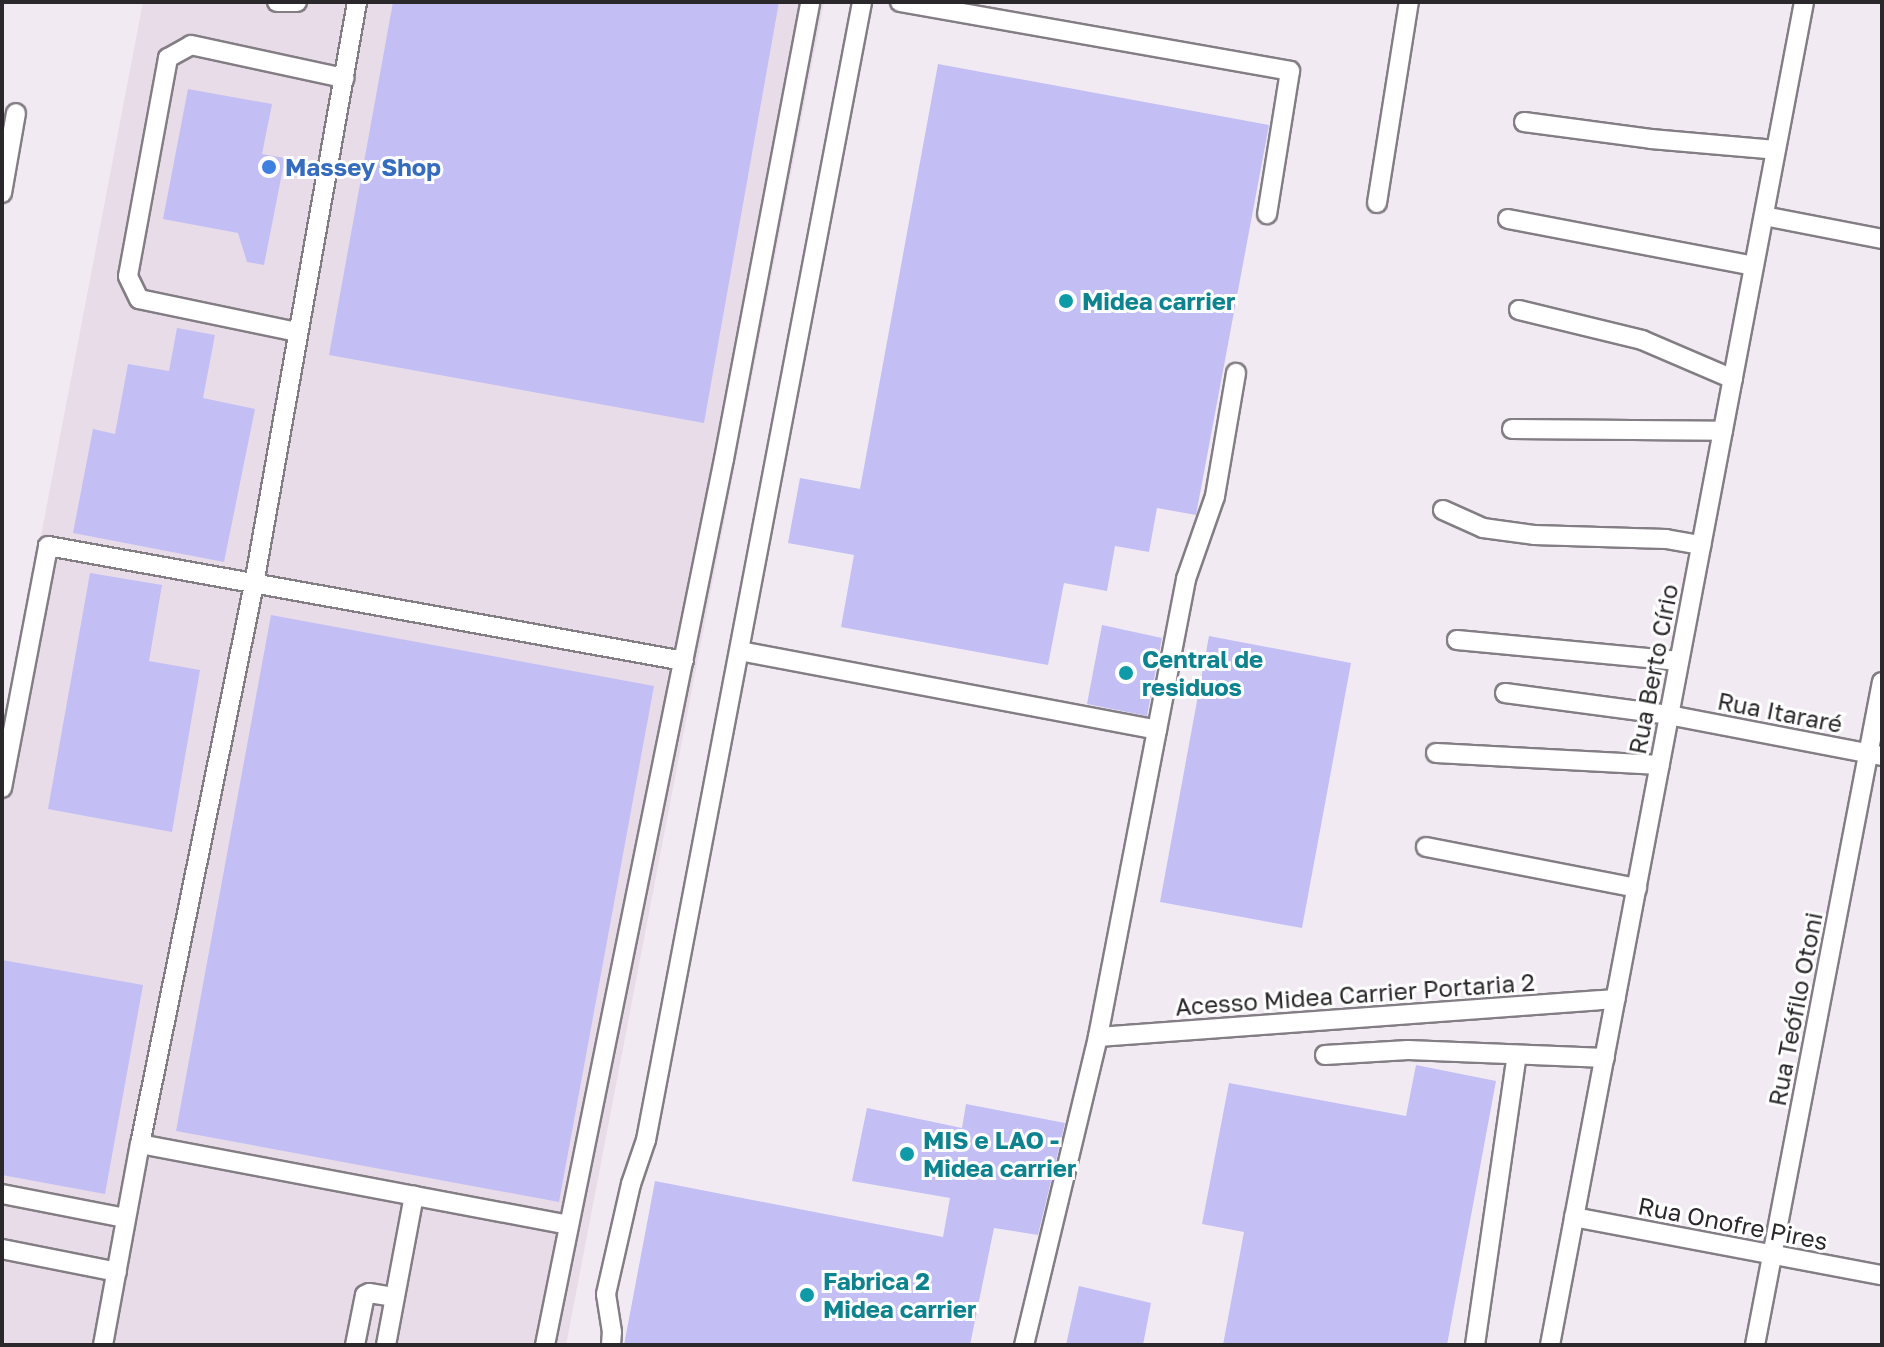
<!DOCTYPE html>
<meta charset="utf-8">
<style>
body{margin:0}
#map{position:relative;width:1884px;height:1347px;overflow:hidden;background:#f1eaf2;font-family:"Golos Text",sans-serif}
div>[style]{position:absolute}
.built>*{inset:0;background:#e8dce9}
.building>*{inset:0;background:#c3bff5}
.roads{filter:drop-shadow(2px 0 #837d84) drop-shadow(-2px 0 #837d84) drop-shadow(0 2px #837d84) drop-shadow(0 -2px #837d84)}
.minor>*{height:18px;margin:-9px;padding:0 9px;transform-origin:9px;border-radius:9px;background:#fff}
.dots>*{width:22px;height:22px;translate:-50% -50%;box-sizing:border-box;border:4px solid #fff;border-radius:50%}
span{translate:-50% -50%;white-space:nowrap;text-align:center;line-height:1.15;-webkit-text-stroke:6px #fff;paint-order:stroke}
.shop-label{font-size:24px;color:#366cbe;font-weight:700}
.left{translate:0 -50%;text-align:left}
.culture-label{font-size:24px;color:#0d838f;font-weight:700}
.street-label{font-size:24px;color:#2a282a}
.frame{position:absolute;inset:0;border:4px solid #2a282a;pointer-events:none}
</style>
<div id="map">
<div class="built">
<i style="clip-path:polygon(143px 2px,824px 2px,566px 1345px,2px 1345px,2px 740px)"></i>
</div>
<div class="building">
<i style="clip-path:polygon(393px 2px,779px 2px,704px 423px,329px 355px)"></i>
<i style="clip-path:polygon(938px 64px,1269px 125px,1196px 515px,1157px 508px,1149px 552px,1115px 546px,1107px 591px,1064px 583px,1048px 665px,841px 627px,854px 555px,788px 543px,800px 478px,860px 489px)"></i>
<i style="clip-path:polygon(188px 89px,272px 104px,262px 154px,285px 158px,264px 265px,247px 262px,238px 233px,163px 219px)"></i>
<i style="clip-path:polygon(177px 328px,215px 335px,203px 398px,255px 409px,224px 562px,73px 533px,93px 429px,115px 434px,128px 364px,169px 371px)"></i>
<i style="clip-path:polygon(90px 573px,162px 585px,149px 661px,200px 670px,172px 832px,48px 809px)"></i>
<i style="clip-path:polygon(271px 615px,654px 686px,559px 1202px,176px 1131px)"></i>
<i style="clip-path:polygon(1102px 625px,1162px 638px,1147px 716px,1087px 704px)"></i>
<i style="clip-path:polygon(1209px 636px,1351px 663px,1302px 928px,1160px 902px)"></i>
<i style="clip-path:polygon(2px 960px,143px 985px,105px 1194px,2px 1175px)"></i>
<i style="clip-path:polygon(1416px 1065px,1496px 1081px,1447px 1345px,1223px 1345px,1244px 1232px,1202px 1224px,1229px 1083px,1406px 1116px)"></i>
<i style="clip-path:polygon(966px 1104px,1065px 1123px,1038px 1235px,994px 1228px,970px 1345px,624px 1345px,655px 1181px,943px 1237px,950px 1198px,852px 1181px,867px 1108px,962px 1128px)"></i>
<i style="clip-path:polygon(1079px 1286px,1151px 1303px,1143px 1345px,1066px 1345px)"></i>
</div>
<div class="roads">
<div class="minor">
<i style="left:277px;top:2px;width:20px"></i>
<i style="left:900px;top:2px;width:396px;rotate:10deg"></i>
<i style="left:1290px;top:71px;width:145px;rotate:99.1deg"></i>
<i style="left:1524px;top:122px;width:128px;rotate:7.6deg"></i>
<i style="left:1651px;top:139px;width:125px;rotate:5deg"></i>
<i style="left:2px;top:193px;width:81px;rotate:-80.1deg"></i>
<i style="left:1377px;top:203px;width:204px;rotate:-81deg"></i>
<i style="left:1764px;top:216px;width:120px;rotate:11deg"></i>
<i style="left:1508px;top:219px;width:250px;rotate:10.8deg"></i>
<i style="left:1519px;top:310px;width:127px;rotate:13.7deg"></i>
<i style="left:1642px;top:340px;width:99px;rotate:23.2deg"></i>
<i style="left:297px;top:332px;width:161px;rotate:-168.2deg"></i>
<i style="left:139px;top:299px;width:25px;rotate:-116deg"></i>
<i style="left:128px;top:276px;width:222px;rotate:-79.6deg"></i>
<i style="left:168px;top:58px;width:26px;rotate:-29deg"></i>
<i style="left:191px;top:45px;width:157px;rotate:12.2deg"></i>
<i style="left:1512px;top:429px;width:211px;rotate:0.5deg"></i>
<i style="left:1443px;top:510px;width:44px;rotate:24.2deg"></i>
<i style="left:1483px;top:528px;width:51px;rotate:7.8deg"></i>
<i style="left:1534px;top:535px;width:132px;rotate:1.7deg"></i>
<i style="left:1666px;top:539px;width:36px;rotate:10deg"></i>
<i style="left:1457px;top:640px;width:223px;rotate:5.4deg"></i>
<i style="left:740px;top:651px;width:424px;rotate:10.7deg"></i>
<i style="left:1157px;top:730px;width:313px;rotate:100.9deg"></i>
<i style="left:1098px;top:1037px;width:317px;rotate:103.5deg"></i>
<i style="left:1505px;top:693px;width:165px;rotate:7.6deg"></i>
<i style="left:1669px;top:715px;width:217px;rotate:10.9deg"></i>
<i style="left:1157px;top:730px;width:154px;rotate:-79.1deg"></i>
<i style="left:1186px;top:579px;width:88px;rotate:-70.7deg"></i>
<i style="left:1215px;top:496px;width:125px;rotate:-80.3deg"></i>
<i style="left:1436px;top:753px;width:224px;rotate:3.1deg"></i>
<i style="left:2px;top:788px;width:246px;rotate:-79.2deg"></i>
<i style="left:48px;top:546px;width:646px;rotate:10.25deg"></i>
<i style="left:1426px;top:847px;width:215px;rotate:11deg"></i>
<i style="left:1098px;top:1037px;width:519px;rotate:-4.2deg"></i>
<i style="left:1325px;top:1055px;width:83px;rotate:-3.4deg"></i>
<i style="left:1408px;top:1050px;width:197px;rotate:2.3deg"></i>
<i style="left:140px;top:1144px;width:436px;rotate:10.7deg"></i>
<i style="left:2px;top:1194px;width:126px;rotate:11deg"></i>
<i style="left:1574px;top:1217px;width:313px;rotate:10.7deg"></i>
<i style="left:2px;top:1249px;width:117px;rotate:11.3deg"></i>
<i style="left:103px;top:1345px;width:204px;rotate:-79.6deg"></i>
<i style="left:140px;top:1144px;width:571px;rotate:-78.49deg"></i>
<i style="left:254px;top:584px;width:591px;rotate:-79.96deg"></i>
<i style="left:355px;top:1345px;width:51px;rotate:-78.7deg"></i>
<i style="left:365px;top:1295px;width:4px;rotate:-27deg"></i>
<i style="left:369px;top:1293px;width:26px;rotate:9deg"></i>
<i style="left:386px;top:1345px;width:152px;rotate:-79.4deg"></i>
<i style="left:545px;top:1345px;width:904px;rotate:-78.58deg"></i>
<i style="left:724px;top:459px;width:465px;rotate:-79.3deg"></i>
<i style="left:611px;top:1345px;width:13px;rotate:-86deg"></i>
<i style="left:612px;top:1332px;width:38px;rotate:-99deg"></i>
<i style="left:606px;top:1294px;width:113px;rotate:-77.2deg"></i>
<i style="left:631px;top:1184px;width:46px;rotate:-71.2deg"></i>
<i style="left:646px;top:1140px;width:1158px;rotate:-79.25deg"></i>
<i style="left:1475px;top:1345px;width:293px;rotate:-81.8deg"></i>
<i style="left:1550px;top:1345px;width:1367px;rotate:-79.29deg"></i>
<i style="left:1755px;top:1345px;width:675px;rotate:-79.16deg"></i>
</div>
</div>
<div class="dots">
<i style="left:269px;top:167px;background:#3f7fe0"></i>
<i style="left:1066px;top:301px;background:#0f9aa8"></i>
<i style="left:1126px;top:673px;background:#0f9aa8"></i>
<i style="left:907px;top:1154px;background:#0f9aa8"></i>
<i style="left:807px;top:1295px;background:#0f9aa8"></i>
</div>
<div class="shop-label">
<span class="left" style="left:285px;top:167px">Massey Shop</span>
</div>
<div class="culture-label">
<span class="left" style="left:1082px;top:301px">Midea carrier</span>
<span class="left" style="left:1142px;top:673px">Central de<br>residuos</span>
<span class="left" style="left:923px;top:1154px">MIS e LAO -<br>Midea carrier</span>
<span class="left" style="left:823px;top:1295px">Fabrica 2<br>Midea carrier</span>
</div>
<div class="street-label">
<span style="left:1653px;top:669px;rotate:-79deg">Rua Berto Círio</span>
<span style="left:1780px;top:712px;rotate:11deg">Rua Itararé</span>
<span style="left:1355px;top:994px;rotate:-4deg">Acesso Midea Carrier Portaria 2</span>
<span style="left:1795px;top:1009px;rotate:-79deg">Rua Teófilo Otoni</span>
<span style="left:1733px;top:1223px;rotate:11deg">Rua Onofre Pires</span>
</div>
<div class="frame"></div>
</div>
